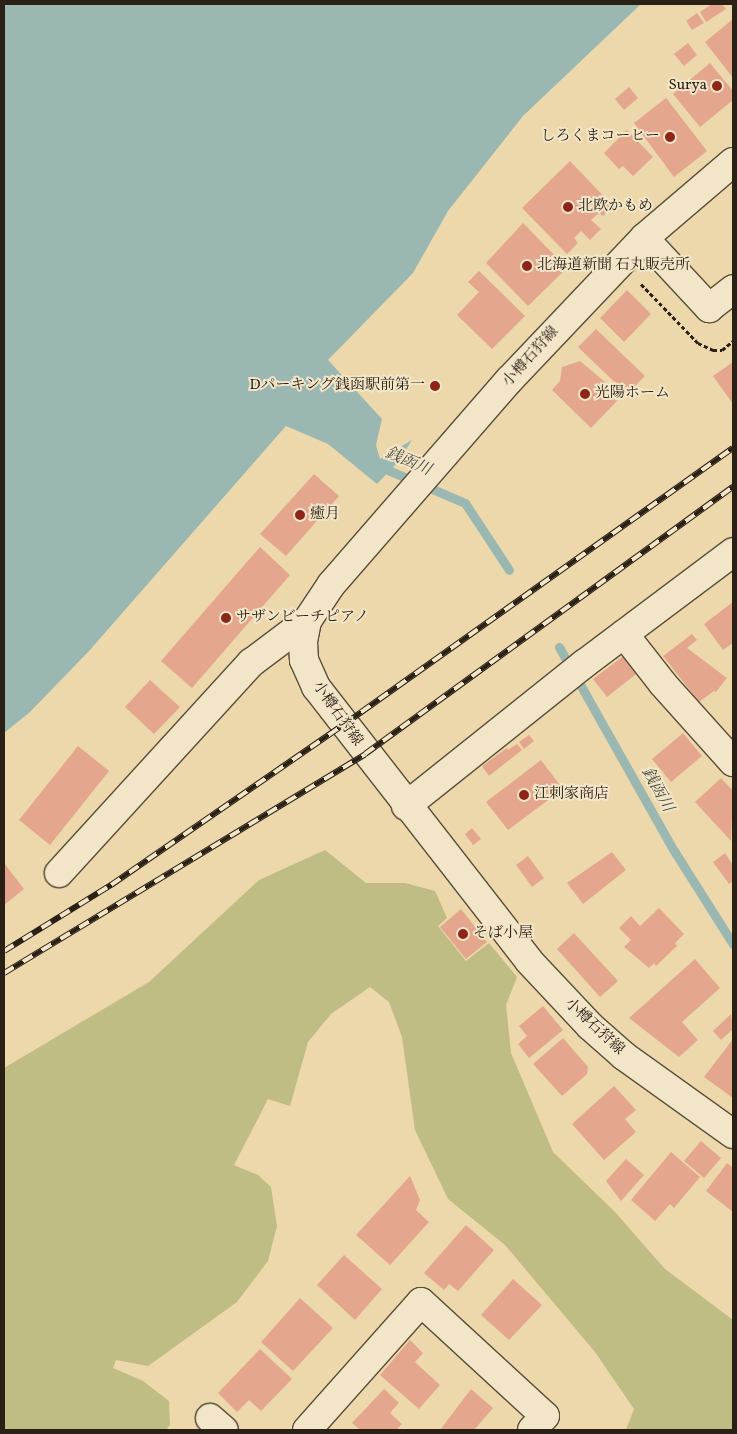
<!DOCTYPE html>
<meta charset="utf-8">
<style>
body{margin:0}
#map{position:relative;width:737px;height:1434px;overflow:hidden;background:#ecd8ab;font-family:Vollkorn,"Noto Serif JP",serif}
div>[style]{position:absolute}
.green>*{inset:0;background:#bfbc84}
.water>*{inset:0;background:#9ab8b1}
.stream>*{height:9px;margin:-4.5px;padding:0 4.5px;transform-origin:4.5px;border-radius:4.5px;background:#9ab8b1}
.building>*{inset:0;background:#e4a78e}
.path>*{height:3px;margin-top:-1.5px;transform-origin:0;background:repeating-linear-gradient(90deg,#2a2016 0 4px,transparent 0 6.5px)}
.roads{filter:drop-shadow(1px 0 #5a4e3b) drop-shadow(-1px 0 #5a4e3b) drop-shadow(0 1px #5a4e3b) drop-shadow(0 -1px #5a4e3b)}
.minor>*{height:28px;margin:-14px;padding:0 14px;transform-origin:14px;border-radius:14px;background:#f3e6c8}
.secondary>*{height:28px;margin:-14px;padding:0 14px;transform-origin:14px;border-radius:14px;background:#f3e6c8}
.rail>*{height:5.5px;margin-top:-2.75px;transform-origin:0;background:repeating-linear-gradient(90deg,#f3e6c8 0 11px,#2a2016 0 22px);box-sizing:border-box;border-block:1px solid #2a2016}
.dots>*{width:14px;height:14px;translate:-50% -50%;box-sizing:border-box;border:2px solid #f3e6c8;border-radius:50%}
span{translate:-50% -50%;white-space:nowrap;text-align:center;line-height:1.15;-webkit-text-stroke:4px #f3e6c8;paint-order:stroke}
.poi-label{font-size:15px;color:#2a2016}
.right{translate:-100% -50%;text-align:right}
.left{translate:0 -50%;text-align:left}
.street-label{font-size:15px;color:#2a2016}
.water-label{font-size:16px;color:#4c4e44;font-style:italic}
.frame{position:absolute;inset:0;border:5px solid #2a2016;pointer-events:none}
</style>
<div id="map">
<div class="green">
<i style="clip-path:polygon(325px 850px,366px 883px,405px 883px,435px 891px,447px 918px,438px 926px,466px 961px,489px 943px,517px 977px,506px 1005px,511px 1053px,553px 1152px,615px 1212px,665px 1269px,733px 1320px,733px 1430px,626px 1430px,634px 1409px,595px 1352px,505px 1245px,448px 1199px,415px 1130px,402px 1037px,389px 1002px,370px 987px,331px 1014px,308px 1042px,290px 1106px,268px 1099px,234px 1165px,258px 1175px,271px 1187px,277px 1226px,268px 1261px,237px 1302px,148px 1366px,116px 1360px,113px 1368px,143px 1381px,169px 1401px,170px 1425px,166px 1430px,4px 1430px,4px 1068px,149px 982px,259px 880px)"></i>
</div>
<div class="water">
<i style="clip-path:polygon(4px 4px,641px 4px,523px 116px,448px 211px,413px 273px,328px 360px,382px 419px,376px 445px,380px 459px,412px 440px,398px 462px,377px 484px,328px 444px,286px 426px,89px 651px,30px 712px,4px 733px)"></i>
</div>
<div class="stream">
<i style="left:381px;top:467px;width:91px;rotate:23.2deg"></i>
<i style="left:465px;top:503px;width:80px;rotate:56.7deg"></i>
<i style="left:559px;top:647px;width:228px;rotate:60.6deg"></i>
<i style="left:671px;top:846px;width:116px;rotate:57.7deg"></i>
</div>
<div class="building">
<i style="clip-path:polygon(712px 4px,722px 4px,726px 9px,706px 22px,700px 12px)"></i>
<i style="clip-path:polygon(697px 13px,704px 23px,692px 30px,686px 21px)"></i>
<i style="clip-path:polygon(733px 19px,733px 78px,705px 42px)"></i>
<i style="clip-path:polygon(688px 43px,697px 55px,684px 66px,674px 54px)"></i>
<i style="clip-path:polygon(710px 63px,733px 91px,733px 100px,700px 127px,673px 94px)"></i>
<i style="clip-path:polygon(629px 87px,638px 98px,624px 110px,615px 99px)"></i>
<i style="clip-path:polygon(666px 98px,707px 151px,674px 177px,634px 123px)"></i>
<i style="clip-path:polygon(627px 130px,653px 157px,633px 176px,623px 166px,619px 169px,604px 153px)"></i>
<i style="clip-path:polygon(570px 161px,613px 206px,603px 216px,599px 213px,591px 220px,601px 229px,590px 240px,581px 231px,574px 238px,578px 243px,567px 254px,522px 208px)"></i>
<i style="clip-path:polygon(523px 223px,567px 268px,528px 306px,486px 263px)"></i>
<i style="clip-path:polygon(479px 271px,525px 316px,492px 349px,457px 315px,479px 292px,468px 282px)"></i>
<i style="clip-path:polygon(627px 290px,651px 314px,624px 342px,600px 318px)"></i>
<i style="clip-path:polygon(596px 329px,645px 376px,627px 394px,578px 347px)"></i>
<i style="clip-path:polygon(580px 361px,611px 387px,609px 390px,619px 399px,591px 428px,552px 390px,560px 381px,562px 367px)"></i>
<i style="clip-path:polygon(733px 362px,733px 404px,713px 376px)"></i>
<i style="clip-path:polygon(314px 474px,339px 496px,286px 556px,260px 534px)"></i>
<i style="clip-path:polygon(260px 547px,290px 575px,192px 688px,161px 661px)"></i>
<i style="clip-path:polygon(733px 602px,733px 643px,723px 650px,704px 624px)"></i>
<i style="clip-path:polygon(692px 634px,697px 640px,687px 648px,727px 678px,716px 692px,714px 691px,699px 702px,663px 656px)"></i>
<i style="clip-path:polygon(626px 654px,640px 671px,607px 697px,593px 679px)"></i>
<i style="clip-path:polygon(150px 680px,180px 707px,154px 734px,125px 707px)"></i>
<i style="clip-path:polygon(683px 733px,702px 756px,671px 782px,652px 759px)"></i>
<i style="clip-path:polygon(529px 735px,534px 741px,524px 749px,519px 742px)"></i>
<i style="clip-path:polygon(517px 744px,522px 750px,489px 776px,482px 766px,507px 748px,508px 750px)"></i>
<i style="clip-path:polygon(78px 746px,109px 771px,50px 845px,19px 820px)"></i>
<i style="clip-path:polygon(541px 760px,563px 789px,508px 830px,486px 802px)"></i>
<i style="clip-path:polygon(721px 778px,733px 791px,731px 841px,695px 802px)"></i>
<i style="clip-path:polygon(472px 828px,481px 839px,473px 845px,465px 834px)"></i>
<i style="clip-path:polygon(612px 852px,626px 870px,583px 904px,567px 883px)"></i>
<i style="clip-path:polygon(725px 853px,733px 865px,733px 881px,729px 884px,713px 862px)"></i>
<i style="clip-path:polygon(528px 856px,544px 878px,532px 887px,516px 865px)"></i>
<i style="clip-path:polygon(4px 863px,24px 889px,4px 905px)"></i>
<i style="clip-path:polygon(659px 908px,684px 934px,675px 943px,677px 946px,656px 966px,654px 963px,649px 968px,624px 947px,631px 940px,619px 928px,631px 916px,640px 926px)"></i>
<i style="clip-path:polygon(461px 909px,487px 942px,466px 959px,440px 927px)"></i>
<i style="clip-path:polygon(574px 933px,618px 981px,600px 997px,557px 949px)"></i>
<i style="clip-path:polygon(695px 959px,720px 988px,682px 1022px,698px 1040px,679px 1057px,629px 1018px)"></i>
<i style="clip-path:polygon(543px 1006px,563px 1030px,529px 1058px,518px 1044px,527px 1036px,519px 1026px)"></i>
<i style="clip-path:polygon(731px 1014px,733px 1029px,721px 1040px,713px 1031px)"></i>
<i style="clip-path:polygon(563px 1038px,588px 1067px,587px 1074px,562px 1096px,533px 1064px)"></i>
<i style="clip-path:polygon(733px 1039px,733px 1098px,704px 1077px)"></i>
<i style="clip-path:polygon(614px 1086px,636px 1110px,625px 1119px,636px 1132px,604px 1160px,572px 1124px)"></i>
<i style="clip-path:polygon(701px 1141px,721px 1158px,704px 1178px,684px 1161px)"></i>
<i style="clip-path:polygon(671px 1152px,700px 1177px,674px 1208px,670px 1204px,655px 1221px,631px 1200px)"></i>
<i style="clip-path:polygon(626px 1159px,644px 1175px,621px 1201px,606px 1181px)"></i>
<i style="clip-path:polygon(727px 1163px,733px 1168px,733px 1212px,706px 1191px)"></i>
<i style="clip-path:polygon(410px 1176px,420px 1200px,416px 1210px,429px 1222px,390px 1265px,356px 1235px)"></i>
<i style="clip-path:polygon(466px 1225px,494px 1250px,458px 1291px,449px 1284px,444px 1290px,424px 1273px)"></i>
<i style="clip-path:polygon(344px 1255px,382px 1289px,355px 1320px,317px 1285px)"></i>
<i style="clip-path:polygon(513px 1279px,542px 1305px,509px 1340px,481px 1315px)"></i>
<i style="clip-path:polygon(300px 1298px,333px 1328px,293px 1371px,261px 1342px)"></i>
<i style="clip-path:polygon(410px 1340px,423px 1353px,415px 1362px,440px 1385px,419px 1409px,380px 1375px)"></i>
<i style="clip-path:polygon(260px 1349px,292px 1379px,261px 1411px,249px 1400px,237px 1412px,218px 1393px)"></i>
<i style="clip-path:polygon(384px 1389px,399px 1403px,390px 1413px,402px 1424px,396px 1430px,360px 1430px,352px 1423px)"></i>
<i style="clip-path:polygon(471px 1389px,493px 1408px,474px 1430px,440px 1430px)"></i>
</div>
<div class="path">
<i style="left:641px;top:284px;width:82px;rotate:46deg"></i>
<i style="left:698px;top:343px;width:17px;rotate:25deg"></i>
<i style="left:713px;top:350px;width:9px"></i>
<i style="left:722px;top:350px;width:14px;rotate:-39deg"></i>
</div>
<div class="roads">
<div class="minor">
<i style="left:644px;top:238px;width:96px;rotate:47.1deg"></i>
<i style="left:709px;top:308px;width:31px;rotate:-38deg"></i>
<i style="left:624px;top:634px;width:63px;rotate:52deg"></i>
<i style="left:663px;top:684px;width:105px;rotate:48.1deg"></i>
<i style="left:406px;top:806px;width:228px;rotate:-38.6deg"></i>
<i style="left:584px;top:664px;width:186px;rotate:-36.9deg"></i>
<i style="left:59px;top:873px;width:285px;rotate:-47.6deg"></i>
<i style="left:251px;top:663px;width:70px;rotate:-36.9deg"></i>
<i style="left:210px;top:1418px;width:18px;rotate:41deg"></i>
<i style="left:307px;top:1430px;width:171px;rotate:-48.3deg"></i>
<i style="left:421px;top:1302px;width:168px;rotate:42.6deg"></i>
<i style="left:545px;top:1416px;width:19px;rotate:133deg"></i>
</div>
<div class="secondary">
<i style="left:733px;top:162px;width:117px;rotate:139.5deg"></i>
<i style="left:644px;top:238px;width:195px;rotate:133.5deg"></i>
<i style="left:510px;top:379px;width:273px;rotate:131deg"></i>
<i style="left:331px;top:585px;width:43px;rotate:123.7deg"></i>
<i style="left:307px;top:621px;width:21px;rotate:101deg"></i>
<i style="left:303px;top:642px;width:18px;rotate:87deg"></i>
<i style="left:304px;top:660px;width:30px;rotate:66deg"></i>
<i style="left:316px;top:687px;width:347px;rotate:52.1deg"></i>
<i style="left:529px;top:961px;width:89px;rotate:46.8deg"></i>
<i style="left:590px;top:1026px;width:45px;rotate:41.4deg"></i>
<i style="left:624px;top:1056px;width:134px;rotate:35.6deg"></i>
</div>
</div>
<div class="rail">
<i style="left:4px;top:951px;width:126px;rotate:-31.7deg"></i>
<i style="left:111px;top:885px;width:282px;rotate:-34.6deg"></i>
<i style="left:343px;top:725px;width:478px;rotate:-35.4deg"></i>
<i style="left:4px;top:973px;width:422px;rotate:-31.2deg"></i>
<i style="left:365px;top:754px;width:455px;rotate:-36deg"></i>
</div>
<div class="dots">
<i style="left:717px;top:86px;background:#8f2418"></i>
<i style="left:670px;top:137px;background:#8f2418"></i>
<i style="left:568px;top:207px;background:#8f2418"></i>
<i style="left:527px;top:266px;background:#8f2418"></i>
<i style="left:435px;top:386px;background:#8f2418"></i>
<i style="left:585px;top:394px;background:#8f2418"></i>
<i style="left:300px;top:515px;background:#8f2418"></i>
<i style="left:226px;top:618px;background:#8f2418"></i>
<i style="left:524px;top:795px;background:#8f2418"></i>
<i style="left:463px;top:934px;background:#8f2418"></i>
</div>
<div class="poi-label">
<span class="right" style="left:707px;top:86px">Surya</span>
<span class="right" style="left:660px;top:137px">しろくまコーヒー</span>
<span class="left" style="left:578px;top:207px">北欧かもめ</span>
<span class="left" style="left:537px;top:266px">北海道新聞 石丸販売所</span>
<span class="right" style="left:425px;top:386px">Dパーキング銭函駅前第一</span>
<span class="left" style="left:595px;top:394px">光陽ホーム</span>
<span class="left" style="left:310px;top:515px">癒月</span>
<span class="left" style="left:236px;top:618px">サザンビーチピアノ</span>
<span class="left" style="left:534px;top:795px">江刺家商店</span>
<span class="left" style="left:473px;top:934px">そば小屋</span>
</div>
<div class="street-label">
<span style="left:531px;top:357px;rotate:-48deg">小樽石狩線</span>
<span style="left:337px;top:714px;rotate:55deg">小樽石狩線</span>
<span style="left:594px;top:1027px;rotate:43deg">小樽石狩線</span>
</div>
<div class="water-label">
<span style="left:408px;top:462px;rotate:23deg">銭函川</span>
<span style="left:657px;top:790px;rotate:61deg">銭函川</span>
</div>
<div class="frame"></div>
</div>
